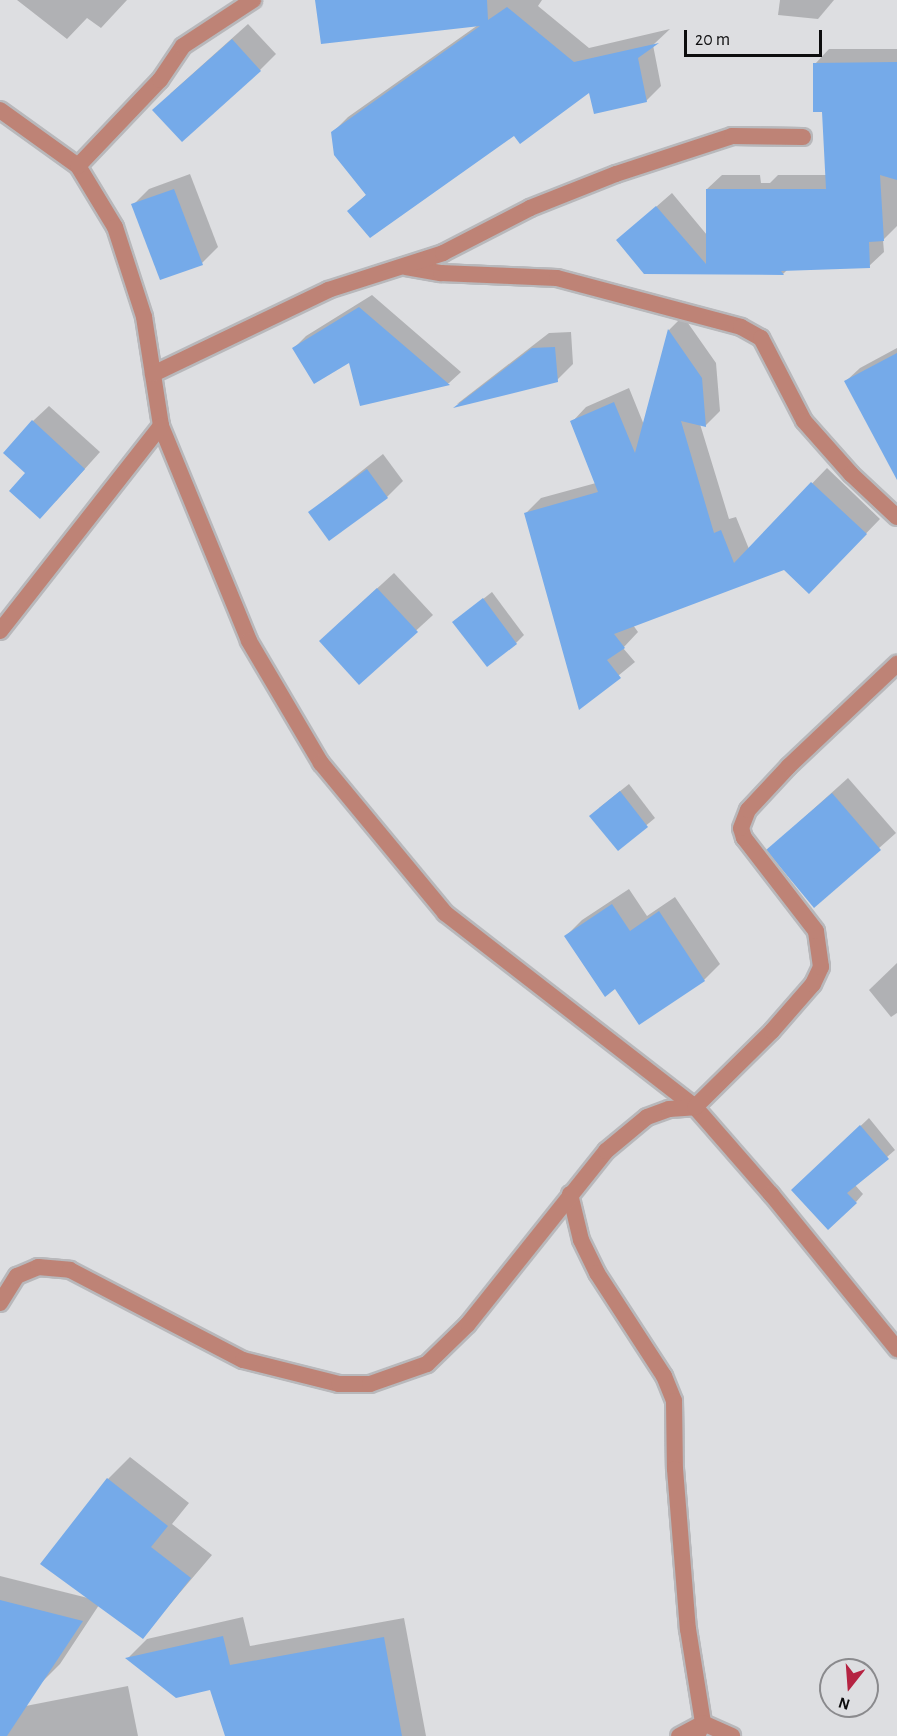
<!DOCTYPE html>
<style>
body{margin:0}
#map{position:relative;width:897px;height:1736px;overflow:hidden;background:#dddee1;font-family:"Alegreya Sans",sans-serif}
div>[style]{position:absolute}
.shadow>*{inset:0;background:#0003}
.building>*{inset:0;background:#75aae9}
.roads{filter:drop-shadow(2px 0 #b8b8bb) drop-shadow(-2px 0 #b8b8bb) drop-shadow(0 2px #b8b8bb) drop-shadow(0 -2px #b8b8bb)}
.minor>*{height:16px;margin:-8px;padding:0 8px;transform-origin:8px;border-radius:8px;background:#be8376}
span{translate:-50% -50%;white-space:nowrap;text-align:center;line-height:1.15;-webkit-text-stroke:6px #dddee1;paint-order:stroke}
.north{position:absolute;left:819px;top:1658px;width:60px;height:60px;box-sizing:border-box;background:#dddee1;border:2px solid #8a8a8d;border-radius:50%;rotate:197deg;font-size:16px;font-weight:700;line-height:24px;text-align:center;color:#0d0d0e}
.north::after{content:'';display:block;margin:auto;width:21px;height:27px;background:#b52342;clip-path:polygon(50% 0,100% 100%,50% 72%,0 100%)}
.scale{position:absolute;left:684px;top:30px;width:138px;height:27px;box-sizing:border-box;border:3px solid #0d0d0e;border-top:0;padding-left:8px;font-size:18px;line-height:21px;white-space:nowrap;color:#0d0d0e;-webkit-text-stroke:4px #dddee1;paint-order:stroke}
</style>
<div id="map">
<div class="shadow">
<i style="clip-path:polygon(17px 0,127px 0,101px 28px,87px 18px,67px 39px)"></i>
<i style="clip-path:polygon(432px 0,542px 0,538px 6px,589px 48px,670px 29px,653px 45px,661px 86px,646px 101px,590px 91px,514px 134px,349px 211px,367px 194px,333px 132px,348px 117px,478px 25px)"></i>
<i style="clip-path:polygon(780px 0,834px 0,818px 19px,778px 15px)"></i>
<i style="clip-path:polygon(248px 24px,276px 54px,260px 70px,170px 94px)"></i>
<i style="clip-path:polygon(829px 49px,897px 49px,897px 226px,883px 240px,884px 252px,869px 266px,788px 269px,783px 274px,645px 272px,618px 240px,672px 193px,707px 235px,707px 189px,722px 175px,760px 175px,761px 183px,770px 183px,778px 175px,827px 175px,824px 110px,815px 64px)"></i>
<i style="clip-path:polygon(190px 174px,218px 247px,202px 263px,133px 205px,149px 189px)"></i>
<i style="clip-path:polygon(372px 295px,461px 372px,449px 383px,361px 404px,350px 360px,294px 348px,306px 336px)"></i>
<i style="clip-path:polygon(683px 316px,716px 363px,720px 411px,705px 426px,700px 424px,729px 519px,736px 517px,749px 549px,827px 468px,880px 519px,824px 577px,784px 568px,633px 625px,638px 632px,623px 648px,635px 662px,580px 707px,526px 513px,541px 498px,596px 483px,572px 422px,586px 407px,629px 388px,644px 425px,669px 330px)"></i>
<i style="clip-path:polygon(571px 332px,573px 364px,557px 380px,457px 404px,549px 333px)"></i>
<i style="clip-path:polygon(897px 348px,897px 422px,846px 381px,860px 368px)"></i>
<i style="clip-path:polygon(49px 406px,100px 452px,56px 501px,27px 473px,33px 421px)"></i>
<i style="clip-path:polygon(383px 454px,403px 481px,387px 497px,310px 512px)"></i>
<i style="clip-path:polygon(394px 573px,433px 615px,359px 683px,337px 625px)"></i>
<i style="clip-path:polygon(492px 592px,524px 635px,516px 643px,454px 622px)"></i>
<i style="clip-path:polygon(848px 778px,896px 833px,814px 906px,768px 850px)"></i>
<i style="clip-path:polygon(629px 784px,655px 818px,618px 849px,599px 808px)"></i>
<i style="clip-path:polygon(629px 889px,647px 916px,675px 897px,720px 964px,704px 980px,639px 1023px,615px 987px,566px 936px,582px 920px)"></i>
<i style="clip-path:polygon(897px 963px,897px 1013px,891px 1017px,869px 990px)"></i>
<i style="clip-path:polygon(869px 1118px,895px 1150px,855px 1185px,863px 1194px,856px 1202px,801px 1182px)"></i>
<i style="clip-path:polygon(130px 1457px,189px 1503px,172px 1524px,212px 1555px,142px 1637px,99px 1605px,60px 1664px,40px 1684px,0 1658px,0 1576px,88px 1598px,108px 1479px)"></i>
<i style="clip-path:polygon(243px 1617px,250px 1646px,404px 1618px,426px 1736px,227px 1736px,211px 1688px,128px 1658px,147px 1639px)"></i>
<i style="clip-path:polygon(128px 1686px,138px 1736px,0 1736px,0 1711px)"></i>
</div>
<div class="building">
<i style="clip-path:polygon(315px 0,487px 0,488px 20px,507px 7px,574px 62px,659px 43px,638px 58px,647px 102px,594px 114px,589px 93px,520px 144px,514px 136px,370px 238px,347px 211px,366px 195px,334px 155px,331px 132px,480px 26px,321px 44px)"></i>
<i style="clip-path:polygon(232px 39px,261px 71px,182px 142px,152px 110px)"></i>
<i style="clip-path:polygon(897px 62px,897px 180px,880px 175px,884px 241px,869px 242px,870px 268px,781px 271px,784px 275px,644px 274px,616px 240px,656px 206px,706px 264px,706px 189px,826px 189px,822px 112px,813px 112px,813px 63px)"></i>
<i style="clip-path:polygon(174px 189px,203px 265px,160px 280px,131px 204px)"></i>
<i style="clip-path:polygon(359px 307px,450px 385px,360px 406px,349px 363px,314px 384px,292px 348px)"></i>
<i style="clip-path:polygon(668px 329px,702px 378px,706px 427px,681px 421px,714px 533px,721px 530px,734px 563px,811px 482px,867px 534px,809px 594px,784px 570px,614px 634px,625px 648px,607px 660px,621px 678px,579px 710px,524px 513px,598px 492px,570px 421px,614px 402px,635px 453px)"></i>
<i style="clip-path:polygon(555px 347px,558px 382px,453px 408px,532px 348px)"></i>
<i style="clip-path:polygon(897px 353px,897px 480px,844px 381px)"></i>
<i style="clip-path:polygon(32px 420px,85px 469px,40px 519px,9px 491px,25px 473px,3px 453px)"></i>
<i style="clip-path:polygon(367px 469px,388px 498px,329px 541px,308px 512px)"></i>
<i style="clip-path:polygon(377px 588px,418px 632px,359px 685px,319px 641px)"></i>
<i style="clip-path:polygon(483px 598px,517px 644px,487px 667px,452px 622px)"></i>
<i style="clip-path:polygon(620px 791px,648px 827px,618px 851px,589px 816px)"></i>
<i style="clip-path:polygon(832px 793px,881px 850px,814px 908px,766px 850px)"></i>
<i style="clip-path:polygon(612px 904px,630px 931px,659px 911px,705px 981px,639px 1025px,615px 989px,605px 997px,564px 936px)"></i>
<i style="clip-path:polygon(860px 1125px,889px 1159px,847px 1193px,857px 1203px,828px 1230px,791px 1190px)"></i>
<i style="clip-path:polygon(107px 1478px,168px 1526px,151px 1547px,191px 1578px,143px 1639px,40px 1564px)"></i>
<i style="clip-path:polygon(0 1600px,83px 1621px,7px 1736px,0 1736px)"></i>
<i style="clip-path:polygon(223px 1636px,230px 1665px,384px 1637px,402px 1736px,225px 1736px,210px 1690px,176px 1698px,125px 1658px)"></i>
</div>
<div class="roads">
<div class="minor">
<i style="left:0;top:110px;width:96px;rotate:35.7deg"></i>
<i style="left:78px;top:166px;width:71px;rotate:58.8deg"></i>
<i style="left:115px;top:227px;width:95px;rotate:72.1deg"></i>
<i style="left:144px;top:317px;width:110px;rotate:81.1deg"></i>
<i style="left:161px;top:426px;width:232px;rotate:67.7deg"></i>
<i style="left:249px;top:641px;width:142px;rotate:59.5deg"></i>
<i style="left:321px;top:763px;width:195px;rotate:50.4deg"></i>
<i style="left:445px;top:913px;width:316px;rotate:37.8deg"></i>
<i style="left:695px;top:1107px;width:116px;rotate:48.9deg"></i>
<i style="left:771px;top:1194px;width:200px;rotate:50.9deg"></i>
<i style="left:78px;top:166px;width:119px;rotate:-46.4deg"></i>
<i style="left:160px;top:80px;width:41px;rotate:-55.9deg"></i>
<i style="left:183px;top:46px;width:84px;rotate:-33.3deg"></i>
<i style="left:406px;top:267px;width:36px;rotate:10deg"></i>
<i style="left:441px;top:273px;width:116px;rotate:2.5deg"></i>
<i style="left:557px;top:278px;width:190px;rotate:14.9deg"></i>
<i style="left:741px;top:327px;width:23px;rotate:29deg"></i>
<i style="left:761px;top:338px;width:93px;rotate:62.6deg"></i>
<i style="left:804px;top:421px;width:71px;rotate:48.4deg"></i>
<i style="left:851px;top:474px;width:63px;rotate:43.1deg"></i>
<i style="left:153px;top:374px;width:194px;rotate:-25.6deg"></i>
<i style="left:328px;top:290px;width:121px;rotate:-17.8deg"></i>
<i style="left:443px;top:253px;width:98px;rotate:-27.3deg"></i>
<i style="left:530px;top:208px;width:92px;rotate:-21.6deg"></i>
<i style="left:616px;top:174px;width:122px;rotate:-18.1deg"></i>
<i style="left:732px;top:136px;width:71px;rotate:0.8deg"></i>
<i style="left:0;top:631px;width:261px;rotate:-51.9deg"></i>
<i style="left:570px;top:1194px;width:47px;rotate:76.6deg"></i>
<i style="left:581px;top:1240px;width:37px;rotate:64deg"></i>
<i style="left:597px;top:1273px;width:123px;rotate:57deg"></i>
<i style="left:664px;top:1376px;width:27px;rotate:68deg"></i>
<i style="left:674px;top:1401px;width:68px;rotate:89.2deg"></i>
<i style="left:675px;top:1469px;width:161px;rotate:85.4deg"></i>
<i style="left:688px;top:1629px;width:95px;rotate:80.9deg"></i>
<i style="left:703px;top:1723px;width:14px;rotate:115deg"></i>
<i style="left:0;top:1303px;width:32px;rotate:-58deg"></i>
<i style="left:17px;top:1276px;width:23px;rotate:-23deg"></i>
<i style="left:38px;top:1267px;width:32px;rotate:5deg"></i>
<i style="left:70px;top:1270px;width:195px;rotate:27.5deg"></i>
<i style="left:243px;top:1360px;width:99px;rotate:14deg"></i>
<i style="left:339px;top:1384px;width:31px"></i>
<i style="left:370px;top:1384px;width:60px;rotate:-19.3deg"></i>
<i style="left:427px;top:1364px;width:57px;rotate:-44.3deg"></i>
<i style="left:468px;top:1324px;width:221px;rotate:-51.4deg"></i>
<i style="left:606px;top:1151px;width:53px;rotate:-39.7deg"></i>
<i style="left:647px;top:1117px;width:23px;rotate:-20deg"></i>
<i style="left:669px;top:1109px;width:26px;rotate:-4deg"></i>
<i style="left:695px;top:1107px;width:108px;rotate:-44.6deg"></i>
<i style="left:772px;top:1031px;width:62px;rotate:-48.9deg"></i>
<i style="left:813px;top:984px;width:19px;rotate:-65deg"></i>
<i style="left:821px;top:967px;width:36px;rotate:-98deg"></i>
<i style="left:816px;top:931px;width:118px;rotate:-127.7deg"></i>
<i style="left:744px;top:838px;width:10px;rotate:-107deg"></i>
<i style="left:741px;top:828px;width:19px;rotate:-69deg"></i>
<i style="left:748px;top:810px;width:60px;rotate:-47deg"></i>
<i style="left:789px;top:766px;width:149px;rotate:-43.4deg"></i>
<i style="left:679px;top:1736px;width:27px;rotate:-28deg"></i>
<i style="left:703px;top:1723px;width:32px;rotate:24deg"></i>
</div>
</div>
<div class="north">N</div>
<div class="scale">20 m</div>
</div>
